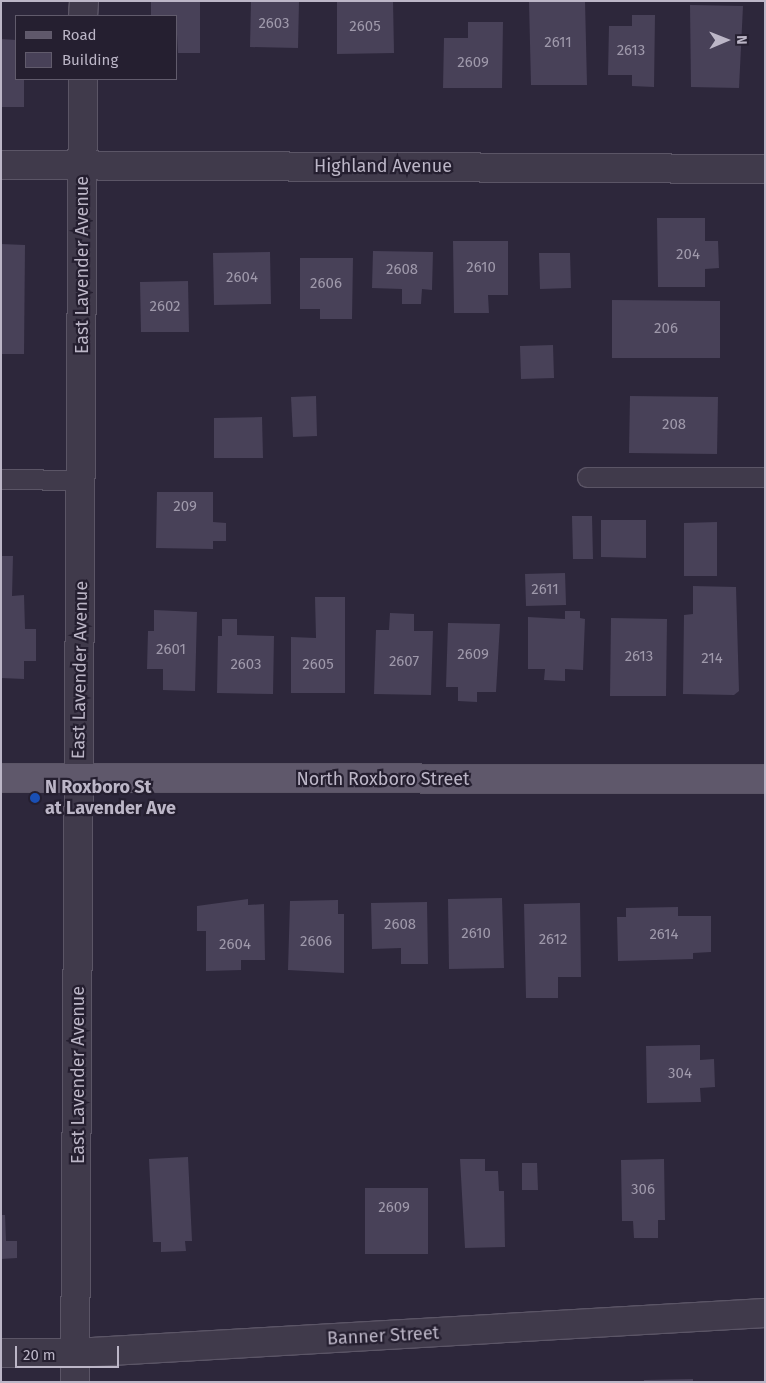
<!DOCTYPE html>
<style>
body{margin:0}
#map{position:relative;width:766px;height:1383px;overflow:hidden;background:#2d273b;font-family:"Fira Sans",sans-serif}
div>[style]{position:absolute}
.building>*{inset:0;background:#484158}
.roads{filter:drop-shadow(1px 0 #5b5566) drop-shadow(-1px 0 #5b5566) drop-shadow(0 1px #5b5566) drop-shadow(0 -1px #5b5566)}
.lane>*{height:19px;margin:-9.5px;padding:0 9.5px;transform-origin:9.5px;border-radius:9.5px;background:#403a4b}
.street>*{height:28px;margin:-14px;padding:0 14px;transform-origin:14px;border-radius:14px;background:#403a4b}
.primary>*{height:28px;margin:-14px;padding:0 14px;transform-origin:14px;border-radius:14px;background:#5f586b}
.dots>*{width:14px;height:14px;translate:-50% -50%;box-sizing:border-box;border:2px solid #251f30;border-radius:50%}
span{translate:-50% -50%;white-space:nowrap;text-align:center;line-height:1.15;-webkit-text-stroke:4.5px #251f30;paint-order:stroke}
.number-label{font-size:15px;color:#9f99ab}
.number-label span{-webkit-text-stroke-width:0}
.street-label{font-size:18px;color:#bcb6c7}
.poi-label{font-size:18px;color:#bcb6c7;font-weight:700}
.left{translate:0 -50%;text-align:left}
.frame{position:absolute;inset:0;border:2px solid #bcb6c7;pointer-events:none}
.legend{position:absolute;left:15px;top:15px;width:162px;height:65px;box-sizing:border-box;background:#251f30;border:1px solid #615b6c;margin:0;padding:6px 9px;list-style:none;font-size:15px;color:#bcb6c7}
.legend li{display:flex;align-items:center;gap:10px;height:25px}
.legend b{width:25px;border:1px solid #615b6c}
.north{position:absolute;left:701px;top:15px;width:50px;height:50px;-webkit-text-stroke:4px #251f30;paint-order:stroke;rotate:89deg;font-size:14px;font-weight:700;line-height:20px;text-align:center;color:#bcb6c7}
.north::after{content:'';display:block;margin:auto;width:18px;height:22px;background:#bcb6c7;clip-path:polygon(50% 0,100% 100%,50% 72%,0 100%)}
.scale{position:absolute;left:15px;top:1346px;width:104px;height:22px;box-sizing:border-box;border:2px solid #bcb6c7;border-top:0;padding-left:6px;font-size:15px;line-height:18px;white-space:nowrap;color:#bcb6c7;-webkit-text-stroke:4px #251f30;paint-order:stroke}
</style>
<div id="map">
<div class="building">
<i style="clip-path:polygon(151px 1px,200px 1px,200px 53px,178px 53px,176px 16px,151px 16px)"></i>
<i style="clip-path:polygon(251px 1px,299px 1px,298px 48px,250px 47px)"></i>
<i style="clip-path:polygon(337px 1px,393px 1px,394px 53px,337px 54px)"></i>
<i style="clip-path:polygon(529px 1px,585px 1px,587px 85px,531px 85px)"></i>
<i style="clip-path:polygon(690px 5px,743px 6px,739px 88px,691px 87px)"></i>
<i style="clip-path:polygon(632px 15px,655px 15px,654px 87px,632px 86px,632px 75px,608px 75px,609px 26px,632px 26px)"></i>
<i style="clip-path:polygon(468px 22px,503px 22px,502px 88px,443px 88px,444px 38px,468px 38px)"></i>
<i style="clip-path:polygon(1px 39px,16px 40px,16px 79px,24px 79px,24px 107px,1px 107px)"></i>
<i style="clip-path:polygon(657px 218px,705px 218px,705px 241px,718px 241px,719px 268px,705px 269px,705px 287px,658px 287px)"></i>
<i style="clip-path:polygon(453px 241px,508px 241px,508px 295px,488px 295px,489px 313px,454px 313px)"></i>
<i style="clip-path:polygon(1px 244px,25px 245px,24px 354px,1px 354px)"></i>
<i style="clip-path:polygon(373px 251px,433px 252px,432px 290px,422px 289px,421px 304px,402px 304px,402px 289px,372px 288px)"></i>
<i style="clip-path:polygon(270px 252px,271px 304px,214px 305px,213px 253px)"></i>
<i style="clip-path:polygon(539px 253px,570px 253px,571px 288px,540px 289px)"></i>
<i style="clip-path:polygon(300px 258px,353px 258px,352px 319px,320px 319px,320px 309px,300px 309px)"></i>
<i style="clip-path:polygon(188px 281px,189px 332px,141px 332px,140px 282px)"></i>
<i style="clip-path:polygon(612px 300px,720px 301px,720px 358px,612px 358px)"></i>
<i style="clip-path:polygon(553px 345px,554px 378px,521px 379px,520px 346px)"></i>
<i style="clip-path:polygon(316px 396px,317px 436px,293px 437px,291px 397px)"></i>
<i style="clip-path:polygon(630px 396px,718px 397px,717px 454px,629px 453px)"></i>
<i style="clip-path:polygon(262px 417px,263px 458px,214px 458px,214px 418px)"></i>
<i style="clip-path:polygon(157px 492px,213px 492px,213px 522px,226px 523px,226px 541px,213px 541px,213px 549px,156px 548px)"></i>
<i style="clip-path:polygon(572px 516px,592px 516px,593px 559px,573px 559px)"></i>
<i style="clip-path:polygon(601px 520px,646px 520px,646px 558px,601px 557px)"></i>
<i style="clip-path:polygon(717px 522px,717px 576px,684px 576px,684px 523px)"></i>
<i style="clip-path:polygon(1px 556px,13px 556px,12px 596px,24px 595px,25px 629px,36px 629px,36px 661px,24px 661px,24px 679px,1px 678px)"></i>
<i style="clip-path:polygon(565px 573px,566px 605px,526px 606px,525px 574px)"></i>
<i style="clip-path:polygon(693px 586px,736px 587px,739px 691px,734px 695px,683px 694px,684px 615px,693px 614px)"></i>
<i style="clip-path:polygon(315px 597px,345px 597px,345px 693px,291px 693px,291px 637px,316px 638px)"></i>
<i style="clip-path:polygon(154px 610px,197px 612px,195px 691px,163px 690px,163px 669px,147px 669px,148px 631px,154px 631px)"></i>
<i style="clip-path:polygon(565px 611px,580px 611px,580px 618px,585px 619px,583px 670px,565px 669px,565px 681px,544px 680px,545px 669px,528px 669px,528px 617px,565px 619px)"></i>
<i style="clip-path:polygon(390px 613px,414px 614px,414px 631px,433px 631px,431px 695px,374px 694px,376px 630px,389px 630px)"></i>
<i style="clip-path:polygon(611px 618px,667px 619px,666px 696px,610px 696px)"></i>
<i style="clip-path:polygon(222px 619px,237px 619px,237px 635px,274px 636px,273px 694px,217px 693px,218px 636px,222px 636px)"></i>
<i style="clip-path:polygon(448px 623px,500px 624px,496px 692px,477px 692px,477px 702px,458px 701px,458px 687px,446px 687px)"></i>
<i style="clip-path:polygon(502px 898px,504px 968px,449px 969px,448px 899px)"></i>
<i style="clip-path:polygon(248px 899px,248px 905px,264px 904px,265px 960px,241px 960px,241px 970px,206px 971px,206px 931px,197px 931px,197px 906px)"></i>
<i style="clip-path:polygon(338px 900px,338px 914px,344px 914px,344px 973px,288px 970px,290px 901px)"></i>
<i style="clip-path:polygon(427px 902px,428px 964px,401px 964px,401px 948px,372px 949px,371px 903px)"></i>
<i style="clip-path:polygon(580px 903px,581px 977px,558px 977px,558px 998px,526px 998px,524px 904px)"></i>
<i style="clip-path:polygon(678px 907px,678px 916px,711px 916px,711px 952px,693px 953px,693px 959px,618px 961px,617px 917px,626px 917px,626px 908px)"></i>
<i style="clip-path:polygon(700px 1045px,700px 1060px,714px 1059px,715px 1087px,700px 1088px,701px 1102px,647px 1103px,646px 1046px)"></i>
<i style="clip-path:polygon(188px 1157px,192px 1241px,185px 1241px,186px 1251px,161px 1252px,161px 1242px,153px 1242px,149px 1159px)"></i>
<i style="clip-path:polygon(460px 1159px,485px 1159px,485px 1171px,498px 1171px,499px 1191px,504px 1191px,505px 1247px,465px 1248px)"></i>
<i style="clip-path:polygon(664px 1159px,665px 1220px,658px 1220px,658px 1238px,634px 1238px,633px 1221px,622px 1221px,621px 1160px)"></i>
<i style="clip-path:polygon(522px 1163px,537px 1163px,538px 1190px,522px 1190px)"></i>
<i style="clip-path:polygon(365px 1188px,428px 1188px,428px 1254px,365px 1254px)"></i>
<i style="clip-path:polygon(1px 1215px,5px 1215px,6px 1241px,17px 1241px,17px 1258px,1px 1259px)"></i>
<i style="clip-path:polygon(693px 1379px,693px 1382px,644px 1382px,644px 1380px)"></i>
</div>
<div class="roads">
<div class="lane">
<i style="left:587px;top:477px;width:178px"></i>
<i style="left:1px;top:479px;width:80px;rotate:0.7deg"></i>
</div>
<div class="street">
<i style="left:83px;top:16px;width:15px;rotate:-86deg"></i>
<i style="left:1px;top:165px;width:764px;rotate:0.3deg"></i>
<i style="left:1px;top:1353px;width:74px"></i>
<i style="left:75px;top:1353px;width:691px;rotate:-3.32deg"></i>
<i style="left:75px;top:1382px;width:1303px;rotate:-89.65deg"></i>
</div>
<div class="primary">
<i style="left:1px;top:778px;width:764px;rotate:0.07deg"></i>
</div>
</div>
<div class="dots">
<i style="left:35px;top:798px;background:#1a4fb4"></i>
</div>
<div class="number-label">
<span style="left:274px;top:24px">2603</span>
<span style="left:365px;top:27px">2605</span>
<span style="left:558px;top:43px">2611</span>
<span style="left:631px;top:51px">2613</span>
<span style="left:473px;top:63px">2609</span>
<span style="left:688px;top:255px">204</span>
<span style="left:481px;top:268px">2610</span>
<span style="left:402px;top:270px">2608</span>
<span style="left:242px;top:278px">2604</span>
<span style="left:326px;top:284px">2606</span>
<span style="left:165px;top:307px">2602</span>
<span style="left:666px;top:329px">206</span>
<span style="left:674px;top:425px">208</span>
<span style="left:185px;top:507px">209</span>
<span style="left:545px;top:590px">2611</span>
<span style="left:171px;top:650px">2601</span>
<span style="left:473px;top:655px">2609</span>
<span style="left:639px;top:657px">2613</span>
<span style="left:712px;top:659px">214</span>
<span style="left:404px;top:662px">2607</span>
<span style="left:246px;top:665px">2603</span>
<span style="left:318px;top:665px">2605</span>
<span style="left:400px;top:925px">2608</span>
<span style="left:476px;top:934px">2610</span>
<span style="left:664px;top:935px">2614</span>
<span style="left:553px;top:940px">2612</span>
<span style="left:316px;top:942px">2606</span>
<span style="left:235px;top:945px">2604</span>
<span style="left:680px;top:1074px">304</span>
<span style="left:643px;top:1190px">306</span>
<span style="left:394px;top:1208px">2609</span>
</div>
<div class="street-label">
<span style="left:383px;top:166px">Highland Avenue</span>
<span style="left:82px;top:265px;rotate:-90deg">East Lavender Avenue</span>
<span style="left:80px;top:670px;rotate:-89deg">East Lavender Avenue</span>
<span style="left:383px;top:779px">North Roxboro Street</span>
<span style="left:78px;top:1075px;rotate:-90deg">East Lavender Avenue</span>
<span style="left:383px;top:1336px;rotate:-3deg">Banner Street</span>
</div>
<div class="poi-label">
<span class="left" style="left:45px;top:798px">N Roxboro St<br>at Lavender Ave</span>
</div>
<div class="frame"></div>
<ul class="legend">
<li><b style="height:6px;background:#5f586b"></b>Road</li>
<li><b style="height:14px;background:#484158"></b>Building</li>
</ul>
<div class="north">N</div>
<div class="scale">20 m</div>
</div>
